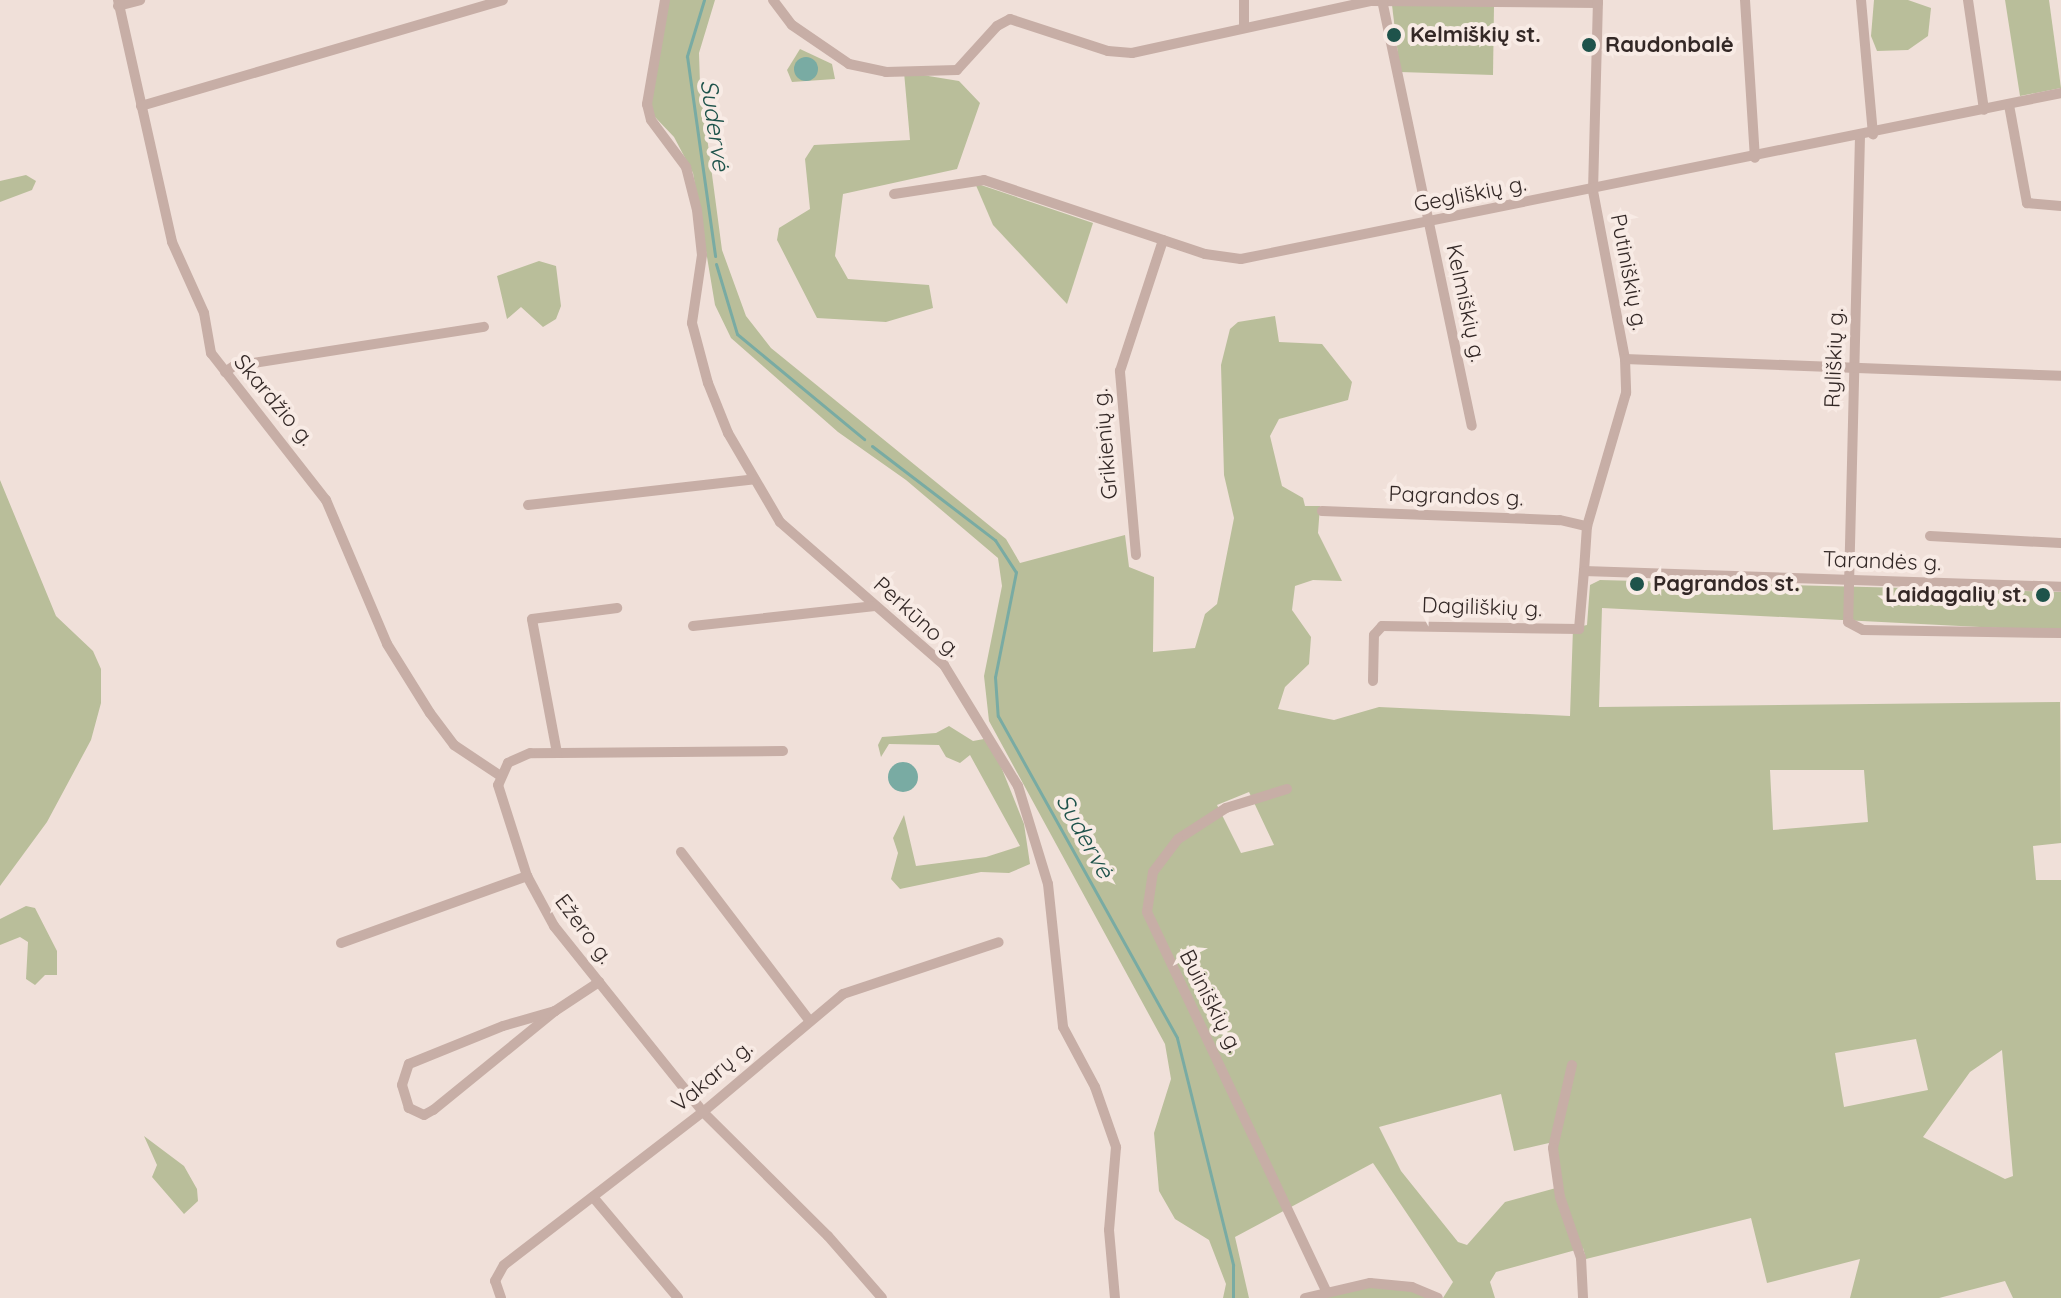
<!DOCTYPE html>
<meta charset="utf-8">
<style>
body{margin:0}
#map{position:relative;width:2061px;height:1298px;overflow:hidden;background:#f0e0d9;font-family:Quicksand,sans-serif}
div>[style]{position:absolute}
.green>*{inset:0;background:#b9be9a}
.water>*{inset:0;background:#79aba3}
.round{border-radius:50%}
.stream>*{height:3px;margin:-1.5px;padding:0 1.5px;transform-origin:1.5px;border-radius:1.5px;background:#79aba3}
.minor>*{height:10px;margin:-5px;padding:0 5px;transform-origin:5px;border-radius:5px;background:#c7aea6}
.dots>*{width:22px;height:22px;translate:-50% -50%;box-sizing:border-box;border:4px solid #f8ebe5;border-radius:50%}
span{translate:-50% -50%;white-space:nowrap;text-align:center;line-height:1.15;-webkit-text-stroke:8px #f8ebe5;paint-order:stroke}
.poi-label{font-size:22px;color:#332826;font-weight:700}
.left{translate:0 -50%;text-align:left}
.right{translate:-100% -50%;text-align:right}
.street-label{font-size:22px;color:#332826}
.water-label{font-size:24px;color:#1e534b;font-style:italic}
</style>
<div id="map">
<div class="green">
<i style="clip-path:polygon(evenodd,668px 0,715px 0,699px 53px,700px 84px,722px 250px,746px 316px,771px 348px,1006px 539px,1020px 563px,1125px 535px,1129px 567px,1154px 577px,1153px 652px,1195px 648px,1205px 614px,1217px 604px,1234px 518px,1224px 475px,1221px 365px,1230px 329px,1238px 322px,1275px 316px,1279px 342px,1322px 344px,1352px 382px,1348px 400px,1279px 419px,1270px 436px,1282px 486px,1303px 498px,1305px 506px,1320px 506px,1318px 533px,1342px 581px,1313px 580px,1295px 586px,1292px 610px,1311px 637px,1309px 664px,1285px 687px,1278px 709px,1334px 720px,1379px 707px,1570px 716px,1573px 628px,1587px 625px,1590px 585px,1600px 580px,2061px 592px,2061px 631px,1602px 608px,1599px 707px,2060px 702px,2061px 843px,2033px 846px,2036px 880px,2061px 880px,2061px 1298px,2013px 1298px,2005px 1281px,1939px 1298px,1850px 1298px,1860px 1259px,1767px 1283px,1751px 1218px,1586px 1259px,1583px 1248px,1496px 1272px,1490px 1282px,1495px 1298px,1443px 1298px,1453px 1282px,1373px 1163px,1235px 1237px,1249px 1298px,1223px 1298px,1226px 1284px,1209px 1240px,1175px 1219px,1159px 1191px,1154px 1133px,1171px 1079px,1165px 1044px,989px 721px,984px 676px,1002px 586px,998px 558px,906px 480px,838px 432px,731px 338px,715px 305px,693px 173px,674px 137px,654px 116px,651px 102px,668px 0,1770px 770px,1864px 770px,1868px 822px,1773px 830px,1770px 770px,668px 0,1249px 792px,1274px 845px,1241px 853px,1217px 805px,1249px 792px,668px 0,1916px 1039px,1928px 1090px,1844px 1107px,1835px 1053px,1916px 1039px,668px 0,2002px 1050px,2013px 1176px,2005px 1179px,1923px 1137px,1970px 1072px,2002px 1050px,668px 0,1501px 1094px,1514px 1151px,1549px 1143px,1556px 1188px,1505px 1202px,1467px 1245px,1458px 1242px,1401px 1171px,1379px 1127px,1501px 1094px)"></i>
<i style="clip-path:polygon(1874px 0,1908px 0,1931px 8px,1928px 36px,1908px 50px,1877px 51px,1871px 36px)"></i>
<i style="clip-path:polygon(2005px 0,2049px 0,2061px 88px,2020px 96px)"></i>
<i style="clip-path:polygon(1392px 5px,1494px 6px,1493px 75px,1400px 72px)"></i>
<i style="clip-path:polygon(800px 49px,832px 64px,835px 79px,792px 82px,787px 70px)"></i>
<i style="clip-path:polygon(904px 72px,959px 81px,980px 103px,957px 169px,843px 194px,835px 256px,848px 279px,929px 285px,933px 308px,886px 322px,817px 318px,777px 240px,779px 228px,810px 209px,805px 159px,814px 145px,910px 140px)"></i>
<i style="clip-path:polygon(26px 175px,36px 181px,32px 190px,0 202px,0 181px)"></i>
<i style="clip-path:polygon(975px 183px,1093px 223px,1067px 304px,993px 225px)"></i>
<i style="clip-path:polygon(539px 261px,556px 266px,561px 306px,556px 319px,543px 327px,521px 307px,507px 319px,497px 276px)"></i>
<i style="clip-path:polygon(0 480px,56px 616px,93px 651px,101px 669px,101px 703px,91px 740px,47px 822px,0 886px)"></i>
<i style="clip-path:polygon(949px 726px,973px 741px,984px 739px,1000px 764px,1024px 824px,1030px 864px,1009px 873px,981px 872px,900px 889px,891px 879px,898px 853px,893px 838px,904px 815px,916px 866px,986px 857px,1020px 846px,970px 755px,960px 763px,946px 757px,939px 745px,889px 744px,881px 757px,878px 745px,882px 737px,936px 733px)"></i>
<i style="clip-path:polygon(26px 906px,35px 908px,57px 951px,57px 975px,45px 975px,35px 985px,26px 979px,28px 942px,20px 937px,0 945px,0 919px)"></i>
<i style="clip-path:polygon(144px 1136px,184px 1166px,197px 1189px,198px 1201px,184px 1214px,152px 1177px,157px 1165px)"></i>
<i style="clip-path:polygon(1354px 1288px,1401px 1288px,1433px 1298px,1316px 1298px)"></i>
</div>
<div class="water">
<i class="round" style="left:794px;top:57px;width:24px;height:24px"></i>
<i class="round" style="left:888px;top:762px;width:30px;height:30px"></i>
</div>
<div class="stream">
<i style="left:704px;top:0;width:59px;rotate:106.9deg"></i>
<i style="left:687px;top:56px;width:202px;rotate:82deg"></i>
<i style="left:716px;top:264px;width:73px;rotate:73.3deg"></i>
<i style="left:737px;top:334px;width:165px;rotate:39.6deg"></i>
<i style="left:872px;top:446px;width:155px;rotate:37.4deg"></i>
<i style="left:995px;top:540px;width:38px;rotate:57deg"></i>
<i style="left:1016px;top:572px;width:107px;rotate:101.3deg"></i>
<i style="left:995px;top:677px;width:39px;rotate:86deg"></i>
<i style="left:998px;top:716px;width:368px;rotate:60.9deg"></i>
<i style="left:1177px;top:1038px;width:234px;rotate:76.1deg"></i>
<i style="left:1233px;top:1265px;width:33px;rotate:90deg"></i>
</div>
<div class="minor">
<i style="left:118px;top:0;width:248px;rotate:77.4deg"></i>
<i style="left:172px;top:242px;width:78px;rotate:65.7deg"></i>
<i style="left:204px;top:313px;width:41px;rotate:80.1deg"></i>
<i style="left:211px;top:353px;width:187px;rotate:52deg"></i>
<i style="left:326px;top:500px;width:156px;rotate:67deg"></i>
<i style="left:387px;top:644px;width:81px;rotate:58.1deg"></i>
<i style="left:430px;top:713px;width:40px;rotate:53deg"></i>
<i style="left:454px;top:745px;width:54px;rotate:33.7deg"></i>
<i style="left:665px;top:0;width:106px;rotate:99.8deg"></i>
<i style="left:647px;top:104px;width:16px;rotate:76deg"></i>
<i style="left:651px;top:120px;width:59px;rotate:53.3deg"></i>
<i style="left:686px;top:167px;width:44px;rotate:75.7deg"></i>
<i style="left:697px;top:210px;width:45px;rotate:83.7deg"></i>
<i style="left:702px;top:255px;width:69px;rotate:98.4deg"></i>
<i style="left:692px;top:323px;width:62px;rotate:75.1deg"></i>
<i style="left:708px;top:383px;width:54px;rotate:68.2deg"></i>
<i style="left:728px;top:433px;width:103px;rotate:59.7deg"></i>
<i style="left:780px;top:522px;width:218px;rotate:41.1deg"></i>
<i style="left:944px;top:665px;width:142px;rotate:58.6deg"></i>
<i style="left:1018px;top:786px;width:102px;rotate:73deg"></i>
<i style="left:1048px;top:884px;width:144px;rotate:84deg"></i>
<i style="left:1063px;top:1027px;width:68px;rotate:61.9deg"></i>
<i style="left:1095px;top:1087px;width:64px;rotate:70.7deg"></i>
<i style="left:1116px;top:1147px;width:83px;rotate:94.8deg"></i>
<i style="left:1109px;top:1230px;width:68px;rotate:85deg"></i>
<i style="left:773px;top:0;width:31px;rotate:53deg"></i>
<i style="left:792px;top:25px;width:69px;rotate:34.4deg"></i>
<i style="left:849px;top:64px;width:38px;rotate:12deg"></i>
<i style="left:886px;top:72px;width:71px;rotate:-1.6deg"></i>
<i style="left:957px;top:70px;width:59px;rotate:-47.7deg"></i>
<i style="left:997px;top:26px;width:15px;rotate:-28deg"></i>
<i style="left:1010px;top:19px;width:103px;rotate:18.1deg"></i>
<i style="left:1108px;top:51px;width:24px;rotate:5deg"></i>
<i style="left:1132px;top:53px;width:245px;rotate:-12.3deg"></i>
<i style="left:1371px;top:1px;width:227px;rotate:0.5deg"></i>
<i style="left:1382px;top:0;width:435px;rotate:78.1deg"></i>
<i style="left:1598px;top:0;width:191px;rotate:91.5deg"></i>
<i style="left:1593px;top:191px;width:171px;rotate:79.2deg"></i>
<i style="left:1625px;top:359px;width:34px;rotate:88deg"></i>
<i style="left:1626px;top:393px;width:139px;rotate:106.3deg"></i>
<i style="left:1587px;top:526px;width:45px;rotate:93.8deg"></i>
<i style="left:1584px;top:571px;width:477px;rotate:1.9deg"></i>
<i style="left:1745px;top:0;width:158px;rotate:86.4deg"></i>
<i style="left:1861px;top:0;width:135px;rotate:84.9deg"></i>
<i style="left:1968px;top:0;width:111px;rotate:81.7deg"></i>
<i style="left:118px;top:6px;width:23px;rotate:-15deg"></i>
<i style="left:1244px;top:28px;width:28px;rotate:-90deg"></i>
<i style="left:2009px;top:105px;width:100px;rotate:79.6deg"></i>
<i style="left:2027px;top:203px;width:34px;rotate:5deg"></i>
<i style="left:141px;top:106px;width:377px;rotate:-16.3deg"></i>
<i style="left:1860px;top:136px;width:486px;rotate:91.4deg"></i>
<i style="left:1848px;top:622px;width:17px;rotate:28deg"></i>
<i style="left:1863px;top:630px;width:198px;rotate:0.9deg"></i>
<i style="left:894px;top:194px;width:91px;rotate:-8.8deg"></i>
<i style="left:984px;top:180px;width:233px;rotate:18.5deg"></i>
<i style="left:1205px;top:254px;width:36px;rotate:8deg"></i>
<i style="left:1241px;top:259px;width:837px;rotate:-11.44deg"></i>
<i style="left:1625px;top:359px;width:436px;rotate:2.2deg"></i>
<i style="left:225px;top:372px;width:11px;rotate:-34deg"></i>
<i style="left:234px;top:366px;width:253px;rotate:-8.9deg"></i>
<i style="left:528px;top:505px;width:228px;rotate:-6.5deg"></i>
<i style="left:1322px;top:511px;width:238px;rotate:2.2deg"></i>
<i style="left:1560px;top:520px;width:28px;rotate:13deg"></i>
<i style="left:1930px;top:536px;width:131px;rotate:3.1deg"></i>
<i style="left:1136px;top:555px;width:185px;rotate:-95deg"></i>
<i style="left:1120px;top:371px;width:138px;rotate:-71.8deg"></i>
<i style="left:693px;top:626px;width:183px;rotate:-6.3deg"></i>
<i style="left:1373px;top:681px;width:46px;rotate:-88.8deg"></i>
<i style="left:1374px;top:635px;width:12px;rotate:-48deg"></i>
<i style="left:1382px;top:626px;width:197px;rotate:0.9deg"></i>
<i style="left:1579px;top:629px;width:58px;rotate:-85.1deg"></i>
<i style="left:783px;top:751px;width:253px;rotate:179.5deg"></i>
<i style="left:530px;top:753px;width:24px;rotate:156deg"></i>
<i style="left:508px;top:763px;width:24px;rotate:114deg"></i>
<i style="left:498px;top:785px;width:96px;rotate:72.3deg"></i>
<i style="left:527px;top:876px;width:57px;rotate:61.6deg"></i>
<i style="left:554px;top:926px;width:238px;rotate:51.3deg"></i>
<i style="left:703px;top:1112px;width:176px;rotate:44.8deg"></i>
<i style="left:828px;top:1236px;width:82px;rotate:48.9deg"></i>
<i style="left:557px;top:753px;width:136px;rotate:-100.6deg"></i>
<i style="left:532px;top:619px;width:86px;rotate:-7.4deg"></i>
<i style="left:1287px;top:789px;width:64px;rotate:162.7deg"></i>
<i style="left:1226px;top:808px;width:57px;rotate:147.1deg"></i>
<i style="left:1178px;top:839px;width:41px;rotate:127.1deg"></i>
<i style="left:1153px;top:872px;width:40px;rotate:98.5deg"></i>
<i style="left:1147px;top:912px;width:420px;rotate:64.7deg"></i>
<i style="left:681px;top:852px;width:210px;rotate:52.7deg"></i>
<i style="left:341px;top:943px;width:198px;rotate:-19.8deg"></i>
<i style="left:555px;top:1011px;width:157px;rotate:140.9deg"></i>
<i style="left:433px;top:1110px;width:10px;rotate:151deg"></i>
<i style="left:424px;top:1115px;width:17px;rotate:-155deg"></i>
<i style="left:409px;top:1108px;width:24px;rotate:-107deg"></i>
<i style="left:402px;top:1085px;width:22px;rotate:-72deg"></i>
<i style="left:409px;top:1064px;width:101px;rotate:-22deg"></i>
<i style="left:503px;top:1026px;width:54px;rotate:-16.1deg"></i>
<i style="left:555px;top:1011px;width:53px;rotate:-33.4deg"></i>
<i style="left:1572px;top:1065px;width:85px;rotate:102.9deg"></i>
<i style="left:1553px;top:1148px;width:49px;rotate:81.9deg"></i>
<i style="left:1560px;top:1197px;width:65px;rotate:71deg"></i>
<i style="left:1581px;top:1258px;width:40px;rotate:87.1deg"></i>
<i style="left:593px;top:1197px;width:132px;rotate:49.9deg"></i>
<i style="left:501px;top:1298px;width:18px;rotate:-109deg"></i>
<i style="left:495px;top:1281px;width:18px;rotate:-61deg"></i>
<i style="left:504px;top:1265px;width:251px;rotate:-37.6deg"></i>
<i style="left:703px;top:1112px;width:183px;rotate:-40.1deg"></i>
<i style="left:843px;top:994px;width:164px;rotate:-18.4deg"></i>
<i style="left:1305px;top:1298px;width:67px;rotate:-13deg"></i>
<i style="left:1370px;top:1283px;width:42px;rotate:5.4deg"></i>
<i style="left:1412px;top:1287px;width:28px;rotate:23deg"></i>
</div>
<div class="dots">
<i style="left:1394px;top:35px;background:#1e534b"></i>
<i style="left:1589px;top:45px;background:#1e534b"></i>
<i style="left:1637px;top:584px;background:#1e534b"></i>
<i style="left:2043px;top:595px;background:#1e534b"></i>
</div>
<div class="poi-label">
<span class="left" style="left:1410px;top:35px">Kelmiškių st.</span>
<span class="left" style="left:1605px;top:45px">Raudonbalė</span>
<span class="left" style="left:1653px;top:584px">Pagrandos st.</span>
<span class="right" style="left:2027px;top:595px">Laidagalių st.</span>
</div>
<div class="street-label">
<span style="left:1470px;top:194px;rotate:-11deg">Gegliškių g.</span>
<span style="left:1629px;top:272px;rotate:79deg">Putiniškių g.</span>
<span style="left:1466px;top:303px;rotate:78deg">Kelmiškių g.</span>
<span style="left:1834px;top:358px;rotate:-88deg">Ryliškių g.</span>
<span style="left:274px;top:400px;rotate:50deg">Skardžio g.</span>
<span style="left:1105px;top:444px;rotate:-95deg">Grikienių g.</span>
<span style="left:1456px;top:496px;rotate:2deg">Pagrandos g.</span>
<span style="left:1882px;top:561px;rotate:2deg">Tarandės g.</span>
<span style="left:1482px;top:607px;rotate:2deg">Dagiliškių g.</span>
<span style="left:917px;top:617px;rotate:42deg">Perkūno g.</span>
<span style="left:584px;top:929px;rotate:53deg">Ežero g.</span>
<span style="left:1211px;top:1001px;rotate:63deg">Buiniškių g.</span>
<span style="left:712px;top:1076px;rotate:-40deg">Vakarų g.</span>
</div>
<div class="water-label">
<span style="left:715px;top:125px;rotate:82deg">Sudervė</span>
<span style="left:1085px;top:836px;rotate:61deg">Sudervė</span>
</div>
</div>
